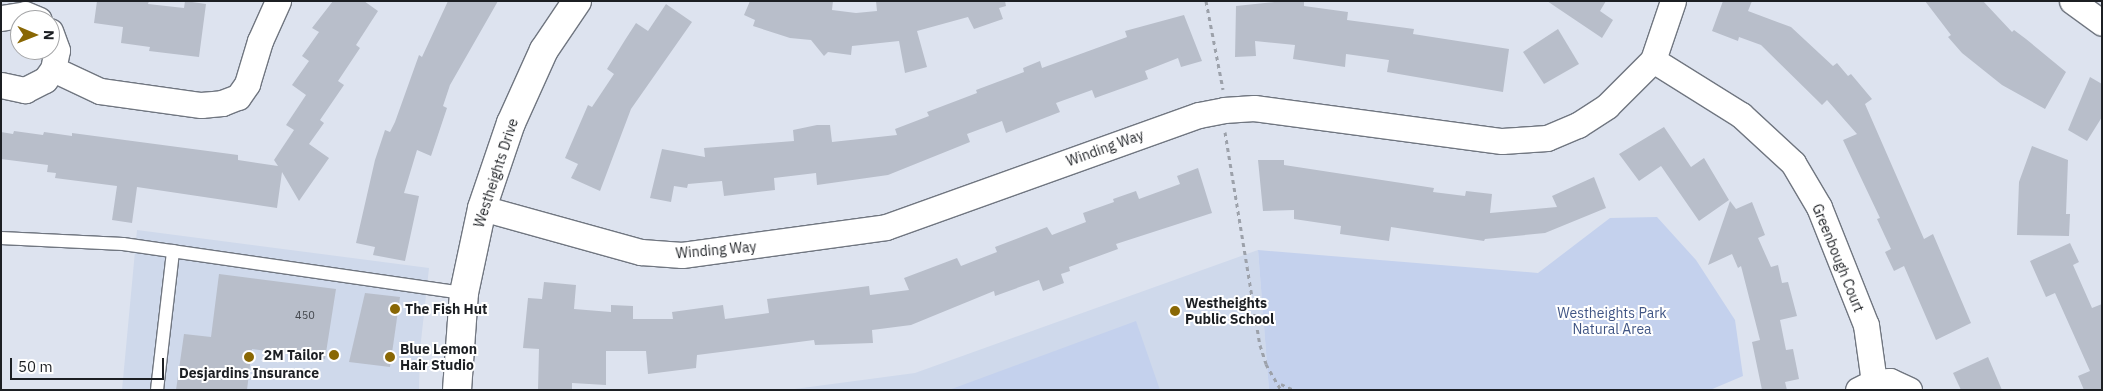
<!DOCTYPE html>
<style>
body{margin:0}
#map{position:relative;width:2103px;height:391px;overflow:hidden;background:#dde3ef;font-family:"IBM Plex Sans",sans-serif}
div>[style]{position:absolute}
.built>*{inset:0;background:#cfd9eb}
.green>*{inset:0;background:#c4d1ed}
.building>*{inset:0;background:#b8beca}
.path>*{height:3px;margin-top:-1.5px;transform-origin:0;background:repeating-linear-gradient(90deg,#9ca1aa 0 4px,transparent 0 8px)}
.roads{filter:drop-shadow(1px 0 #707680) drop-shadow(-1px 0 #707680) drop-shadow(0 1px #707680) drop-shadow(0 -1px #707680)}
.lane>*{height:12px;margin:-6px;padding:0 6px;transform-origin:6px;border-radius:6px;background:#fff}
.street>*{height:25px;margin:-12.5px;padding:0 12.5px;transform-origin:12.5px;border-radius:12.5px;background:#fff}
.secondary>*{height:28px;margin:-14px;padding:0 14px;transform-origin:14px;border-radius:14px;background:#fff}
.dots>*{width:14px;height:14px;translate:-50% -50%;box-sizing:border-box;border:2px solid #fff;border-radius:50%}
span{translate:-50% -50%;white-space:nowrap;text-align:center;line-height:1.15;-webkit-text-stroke:4px #fff;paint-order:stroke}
.number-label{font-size:11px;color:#43474d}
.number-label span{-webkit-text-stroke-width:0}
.street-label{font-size:14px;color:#1c1f23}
.poi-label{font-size:14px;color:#1c1f23;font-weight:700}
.left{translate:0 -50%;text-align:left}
.right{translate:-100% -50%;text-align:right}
.park-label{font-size:14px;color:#415685}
.frame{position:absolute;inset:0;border:2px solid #1c1f23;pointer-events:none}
.north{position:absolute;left:10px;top:10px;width:50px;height:50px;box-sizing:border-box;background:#fff;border:1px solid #a4a5a7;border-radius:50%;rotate:91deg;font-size:14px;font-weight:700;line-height:20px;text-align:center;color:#1c1f23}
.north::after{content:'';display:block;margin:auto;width:18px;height:22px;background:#896704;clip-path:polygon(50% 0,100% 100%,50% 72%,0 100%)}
.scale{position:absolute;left:10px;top:358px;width:154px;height:22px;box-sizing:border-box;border:2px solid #1c1f23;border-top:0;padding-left:6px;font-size:15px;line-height:18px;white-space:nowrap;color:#1c1f23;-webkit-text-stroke:4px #fff;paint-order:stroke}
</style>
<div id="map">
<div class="built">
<i style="clip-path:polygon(137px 230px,429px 268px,420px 350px,419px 390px,122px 390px)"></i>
<i style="clip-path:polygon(1258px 250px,1269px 390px,787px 390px,915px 373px)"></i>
</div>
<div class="green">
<i style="clip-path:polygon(1657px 217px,1696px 260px,1735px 320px,1743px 376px,1710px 390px,1269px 390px,1258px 250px,1538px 273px,1610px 218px)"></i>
<i style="clip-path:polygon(1136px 321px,1160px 390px,949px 390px)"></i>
</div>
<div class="building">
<i style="clip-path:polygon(97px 1px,149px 1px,148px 4px,184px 8px,185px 1px,206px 4px,199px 57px,149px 51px,150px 47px,121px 43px,123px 27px,94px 23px)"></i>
<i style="clip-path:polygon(333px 1px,364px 1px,378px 11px,356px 45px,360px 48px,338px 81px,344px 85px,320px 120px,324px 123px,309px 144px,329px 158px,299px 201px,282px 172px,277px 208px,137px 187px,132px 223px,112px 220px,117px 186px,55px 178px,56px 173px,47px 172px,48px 165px,1px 159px,1px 132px,13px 134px,14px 131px,43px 135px,44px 132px,72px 136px,72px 133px,238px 155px,238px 160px,278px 166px,274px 160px,294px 130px,286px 125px,306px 95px,292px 85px,309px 61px,302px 56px,319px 32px,312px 28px)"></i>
<i style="clip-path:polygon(448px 1px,498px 1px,450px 85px,443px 106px,447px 108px,431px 156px,417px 150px,404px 193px,419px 196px,405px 261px,373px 255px,375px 247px,356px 243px,375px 160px,385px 130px,390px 132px,395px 122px,419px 55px,422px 57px)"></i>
<i style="clip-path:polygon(750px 1px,833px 1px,832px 10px,856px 13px,877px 11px,876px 1px,1005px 1px,1006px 6px,999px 8px,1003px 19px,974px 29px,968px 17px,917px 31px,927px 67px,905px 73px,899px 41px,852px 46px,851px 55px,828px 52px,824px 56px,811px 40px,790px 38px,753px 26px,755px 20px,744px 15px)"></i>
<i style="clip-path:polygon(1284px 1px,1304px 2px,1304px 6px,1348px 12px,1347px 20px,1414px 29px,1413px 34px,1509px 49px,1503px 92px,1387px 72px,1389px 60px,1346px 54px,1345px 67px,1293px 59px,1295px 45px,1255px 41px,1256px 56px,1235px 57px,1236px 6px)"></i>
<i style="clip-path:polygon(1547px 1px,1606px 1px,1600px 11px,1613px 20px,1602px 38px)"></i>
<i style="clip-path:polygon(1723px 1px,1752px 1px,1748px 11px,1791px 27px,1833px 66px,1837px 63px,1848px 76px,1851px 74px,1872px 99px,1865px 104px,1924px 239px,1933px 234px,1971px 323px,1936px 340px,1904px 266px,1894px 271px,1885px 252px,1891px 249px,1877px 219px,1880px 218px,1843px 140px,1857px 134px,1827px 100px,1822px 105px,1761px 45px,1739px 37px,1738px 41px,1712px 31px)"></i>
<i style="clip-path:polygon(1925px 1px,1983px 1px,2012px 32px,2014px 30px,2026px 39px,2066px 72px,2045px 109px,2002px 85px,1962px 53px,1948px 37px,1951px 35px)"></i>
<i style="clip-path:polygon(666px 4px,692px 22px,631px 109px,600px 191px,571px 178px,578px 164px,565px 158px,588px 105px,592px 107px,614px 74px,607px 69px,625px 40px,636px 23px,648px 31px)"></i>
<i style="clip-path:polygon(1184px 15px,1202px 61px,1181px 67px,1178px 58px,1145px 71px,1148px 79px,1123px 88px,1095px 98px,1092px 90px,1056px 103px,1060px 112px,1006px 133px,1002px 121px,967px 134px,970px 142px,888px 175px,817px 185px,816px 173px,774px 178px,775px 190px,724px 196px,722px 181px,688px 184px,687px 188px,674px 186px,671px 202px,650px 198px,662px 149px,705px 157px,704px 148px,794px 141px,793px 130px,817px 125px,830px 125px,832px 142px,897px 135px,895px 129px,929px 116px,927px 112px,977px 93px,976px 90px,1024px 72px,1023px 68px,1040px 61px,1042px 68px,1127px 37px,1125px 31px)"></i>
<i style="clip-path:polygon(1558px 29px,1579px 64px,1544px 84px,1523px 52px)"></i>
<i style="clip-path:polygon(2090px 77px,2102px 84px,2102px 117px,2087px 141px,2068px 130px)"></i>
<i style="clip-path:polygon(1664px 127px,1691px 167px,1704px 158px,1729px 200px,1699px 221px,1661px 166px,1639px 181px,1619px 154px)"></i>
<i style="clip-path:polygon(2032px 146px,2068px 160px,2066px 214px,2070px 214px,2069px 236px,2017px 235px,2019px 182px)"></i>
<i style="clip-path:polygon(1258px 160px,1284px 160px,1284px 165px,1434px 188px,1433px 192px,1465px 196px,1466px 191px,1492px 194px,1490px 213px,1557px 207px,1552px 196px,1594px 177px,1606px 208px,1545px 233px,1485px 239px,1484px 241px,1391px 227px,1389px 241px,1340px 234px,1341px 226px,1294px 219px,1294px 210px,1263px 211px)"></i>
<i style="clip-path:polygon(1198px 168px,1212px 213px,1116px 244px,1118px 249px,1069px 267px,1070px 271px,1061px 274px,1064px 283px,1043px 291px,1039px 280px,995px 296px,994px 291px,911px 325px,872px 330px,873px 343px,815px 345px,814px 340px,697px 355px,696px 368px,648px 374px,646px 351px,606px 351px,606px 385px,572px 383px,572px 390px,538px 390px,539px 349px,523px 348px,528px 298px,542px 299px,544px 282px,576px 285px,574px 309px,611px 312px,611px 305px,633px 306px,633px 319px,673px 319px,672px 312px,723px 305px,725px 319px,769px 313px,767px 299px,869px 286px,870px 295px,909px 290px,904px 278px,957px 258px,961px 266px,997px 252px,995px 247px,1047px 227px,1052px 235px,1086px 222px,1083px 213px,1114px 202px,1113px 199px,1136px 191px,1139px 199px,1180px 184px,1177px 176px)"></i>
<i style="clip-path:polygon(1730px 201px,1736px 209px,1752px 202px,1765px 235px,1758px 238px,1771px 267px,1778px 265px,1782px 283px,1788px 282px,1797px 316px,1780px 320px,1786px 350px,1793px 349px,1799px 379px,1785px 382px,1787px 390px,1762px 390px,1752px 342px,1760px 340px,1741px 266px,1738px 268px,1732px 254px,1708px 265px)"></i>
<i style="clip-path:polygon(2070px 243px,2079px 262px,2073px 265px,2092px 308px,2102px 304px,2102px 390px,2084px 390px,2078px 376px,2090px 371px,2055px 293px,2046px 297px,2030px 261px)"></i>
<i style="clip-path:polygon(219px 274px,336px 289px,325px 359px,252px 349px,247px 390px,176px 390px,184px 334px,211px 337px)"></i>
<i style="clip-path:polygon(365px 293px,400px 297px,390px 367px,349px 362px)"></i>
<i style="clip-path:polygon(1988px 357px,2002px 390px,1961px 390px,1953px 373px)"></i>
</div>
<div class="path">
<i style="left:1206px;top:1px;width:90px;rotate:79.1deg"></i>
<i style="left:1225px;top:132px;width:216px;rotate:80.7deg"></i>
<i style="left:1260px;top:345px;width:20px;rotate:72deg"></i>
<i style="left:1266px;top:364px;width:30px;rotate:60deg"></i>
<i style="left:1281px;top:384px;width:14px;rotate:25deg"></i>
</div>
<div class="roads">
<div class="lane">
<i style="left:1px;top:238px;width:122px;rotate:2.8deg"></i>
<i style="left:123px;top:244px;width:345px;rotate:8.2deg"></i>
<i style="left:157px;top:390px;width:140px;rotate:-83.4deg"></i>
</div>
<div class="street">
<i style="left:2072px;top:1px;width:37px;rotate:36deg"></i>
<i style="left:1px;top:18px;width:24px;rotate:-9deg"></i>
<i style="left:25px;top:14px;width:15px;rotate:23deg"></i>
<i style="left:1653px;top:60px;width:104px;rotate:32deg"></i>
<i style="left:1741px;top:115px;width:71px;rotate:42.7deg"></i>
<i style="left:1793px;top:163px;width:51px;rotate:59.4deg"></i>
<i style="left:1819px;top:207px;width:127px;rotate:68.3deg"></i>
<i style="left:1866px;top:325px;width:58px;rotate:82deg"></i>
<i style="left:53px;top:69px;width:52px;rotate:25.1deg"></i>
<i style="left:100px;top:91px;width:102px;rotate:7.9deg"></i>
<i style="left:201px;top:105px;width:21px;rotate:-5deg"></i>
<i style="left:222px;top:103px;width:17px;rotate:-21deg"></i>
<i style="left:238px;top:97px;width:16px;rotate:-55deg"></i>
<i style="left:247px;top:84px;width:45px;rotate:-73.2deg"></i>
<i style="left:260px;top:41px;width:44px;rotate:-65.8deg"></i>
<i style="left:1px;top:85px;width:25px;rotate:12deg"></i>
<i style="left:25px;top:90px;width:22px;rotate:-27deg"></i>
<i style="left:45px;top:80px;width:14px;rotate:-54deg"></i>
<i style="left:53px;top:69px;width:19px;rotate:-78deg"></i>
<i style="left:57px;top:50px;width:20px;rotate:-110deg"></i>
<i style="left:482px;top:208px;width:165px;rotate:15.5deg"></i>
<i style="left:641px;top:252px;width:41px;rotate:4.2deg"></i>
<i style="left:682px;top:255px;width:206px;rotate:-7.8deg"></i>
<i style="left:886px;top:227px;width:332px;rotate:-19.7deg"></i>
<i style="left:1199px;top:115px;width:25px;rotate:-11deg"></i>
<i style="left:1224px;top:110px;width:30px;rotate:-4deg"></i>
<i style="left:1254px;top:108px;width:250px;rotate:7.6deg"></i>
<i style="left:1502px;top:141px;width:45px;rotate:-3.8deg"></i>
<i style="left:1547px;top:138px;width:34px;rotate:-23deg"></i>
<i style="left:1578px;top:125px;width:35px;rotate:-33deg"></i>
<i style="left:1607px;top:106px;width:65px;rotate:-45deg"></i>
<i style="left:1653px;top:60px;width:62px;rotate:-71.3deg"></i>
<i style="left:1858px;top:390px;width:18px;rotate:-27deg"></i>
<i style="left:1874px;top:382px;width:16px;rotate:-4deg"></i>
<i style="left:1890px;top:381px;width:21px;rotate:25deg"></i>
</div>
<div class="secondary">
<i style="left:457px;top:390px;width:97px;rotate:-85.9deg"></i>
<i style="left:464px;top:293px;width:87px;rotate:-78deg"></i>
<i style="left:482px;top:208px;width:90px;rotate:-71.2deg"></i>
<i style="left:511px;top:123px;width:80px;rotate:-65.7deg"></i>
<i style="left:544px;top:50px;width:59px;rotate:-56deg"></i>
</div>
</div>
<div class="dots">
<i style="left:395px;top:309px;background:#896704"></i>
<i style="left:1175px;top:311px;background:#896704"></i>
<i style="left:334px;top:355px;background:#896704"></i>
<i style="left:249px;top:357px;background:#896704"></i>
<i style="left:390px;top:357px;background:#896704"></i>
</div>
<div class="number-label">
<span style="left:305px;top:315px">450</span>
</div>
<div class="street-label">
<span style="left:1105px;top:148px;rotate:-20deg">Winding Way</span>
<span style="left:496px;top:173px;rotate:-72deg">Westheights Drive</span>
<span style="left:716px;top:250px;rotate:-5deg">Winding Way</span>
<span style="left:1838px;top:258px;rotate:68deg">Greenbough Court</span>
</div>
<div class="poi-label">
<span class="left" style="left:1185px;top:311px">Westheights<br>Public School</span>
<span class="left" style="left:405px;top:309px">The Fish Hut</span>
<span class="left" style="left:400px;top:357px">Blue Lemon<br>Hair Studio</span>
<span class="right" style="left:324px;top:355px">2M Tailor</span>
<span style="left:249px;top:373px">Desjardins Insurance</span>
</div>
<div class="park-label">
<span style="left:1612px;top:321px">Westheights Park<br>Natural Area</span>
</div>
<div class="frame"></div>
<div class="north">N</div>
<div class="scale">50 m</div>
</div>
